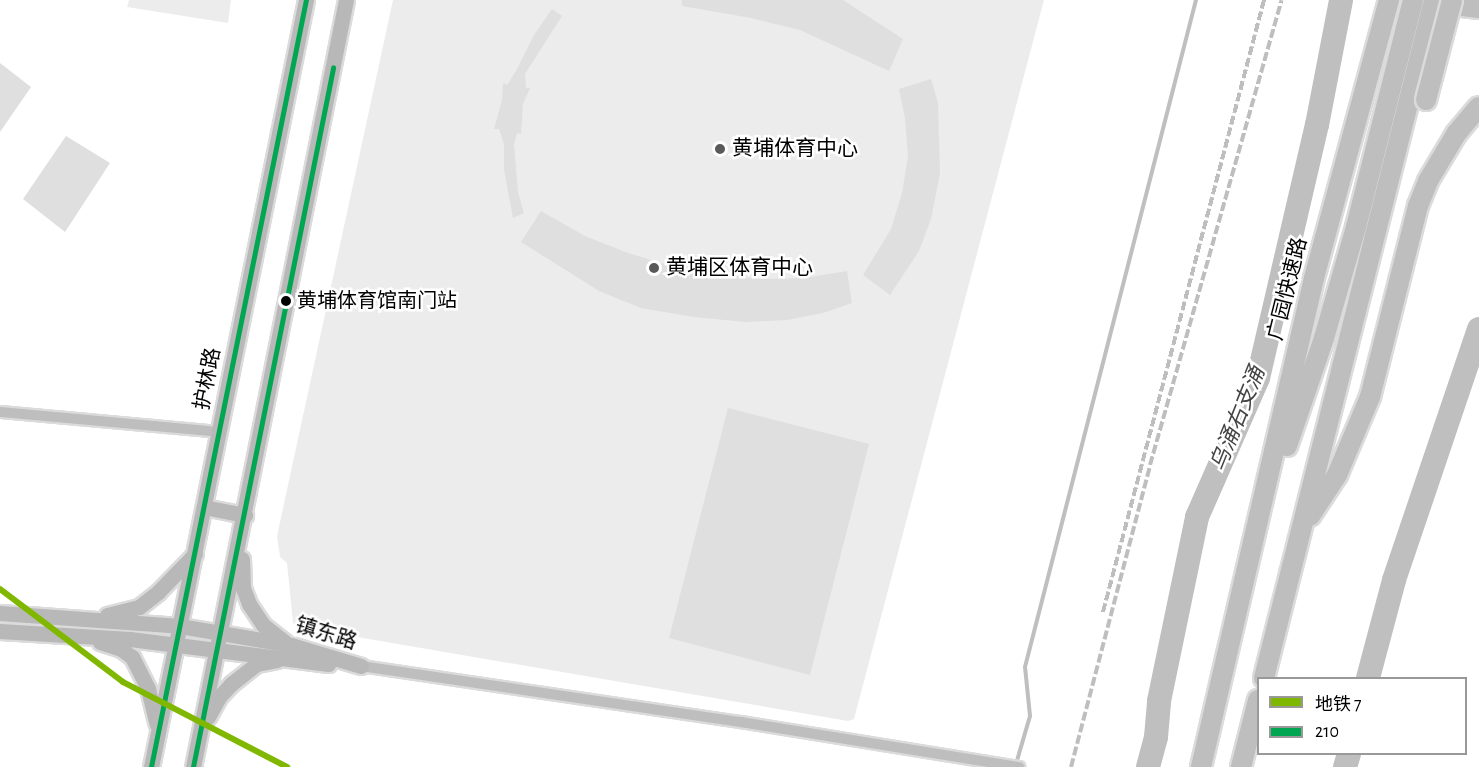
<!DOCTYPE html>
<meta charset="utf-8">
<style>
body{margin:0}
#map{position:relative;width:1479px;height:767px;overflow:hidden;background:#fff;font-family:"Alegreya Sans","Noto Sans SC",sans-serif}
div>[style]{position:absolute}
.green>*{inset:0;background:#ececec}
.stream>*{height:4px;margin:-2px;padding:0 2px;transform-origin:2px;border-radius:2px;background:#bfbfbf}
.river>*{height:24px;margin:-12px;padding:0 12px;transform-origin:12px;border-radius:12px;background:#bfbfbf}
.building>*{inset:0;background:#dfdfdf}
.roads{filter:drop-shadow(2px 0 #dbdbdb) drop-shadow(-2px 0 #dbdbdb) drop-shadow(0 2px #dbdbdb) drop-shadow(0 -2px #dbdbdb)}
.street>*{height:10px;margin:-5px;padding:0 5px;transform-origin:5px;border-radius:5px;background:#bebebe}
.secondary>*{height:15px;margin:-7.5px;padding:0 7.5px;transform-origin:7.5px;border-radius:7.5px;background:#b8b8b8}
.highway>*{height:20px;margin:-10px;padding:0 10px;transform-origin:10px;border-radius:10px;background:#bebebe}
.rail>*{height:4px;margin-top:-2px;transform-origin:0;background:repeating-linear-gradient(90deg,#bebebe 0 9px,transparent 0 12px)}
.bridges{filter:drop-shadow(2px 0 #dbdbdb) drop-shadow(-2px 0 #dbdbdb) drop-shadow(0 2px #dbdbdb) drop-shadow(0 -2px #dbdbdb)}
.highway-bridge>*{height:20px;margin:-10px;padding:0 10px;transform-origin:10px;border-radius:10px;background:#bebebe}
.bus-1>*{height:4.5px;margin:-2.25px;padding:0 2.25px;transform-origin:2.25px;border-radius:2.25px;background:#00a651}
.metro-1>*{height:6px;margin:-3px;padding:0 3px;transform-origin:3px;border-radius:3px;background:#80b700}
.dots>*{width:16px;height:16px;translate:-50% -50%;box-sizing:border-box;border:3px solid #fff;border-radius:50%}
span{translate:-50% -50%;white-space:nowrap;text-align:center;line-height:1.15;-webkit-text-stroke:5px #fff;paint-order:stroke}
.bus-label{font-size:20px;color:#000}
.left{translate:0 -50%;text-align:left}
.poi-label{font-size:21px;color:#000}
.street-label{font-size:21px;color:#000}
.water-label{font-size:22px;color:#444;font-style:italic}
.legend{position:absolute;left:1257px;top:677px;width:210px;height:78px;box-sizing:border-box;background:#fff;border:2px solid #999;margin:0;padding:8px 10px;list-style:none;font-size:18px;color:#000}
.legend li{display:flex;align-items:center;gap:12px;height:30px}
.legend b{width:30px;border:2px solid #999}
</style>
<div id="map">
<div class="green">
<i style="clip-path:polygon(129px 0,231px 0,228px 23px,127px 7px)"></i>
<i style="clip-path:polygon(393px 0,1044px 0,854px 719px,848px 721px,299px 627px,293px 623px,287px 563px,280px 557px,277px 536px)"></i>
</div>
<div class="stream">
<i style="left:1016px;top:764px;width:50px;rotate:-73.7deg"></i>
<i style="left:1030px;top:716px;width:49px;rotate:-95.8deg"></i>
<i style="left:1025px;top:667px;width:689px;rotate:-75.62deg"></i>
</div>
<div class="river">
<i style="left:1368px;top:678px;width:101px;rotate:-75.1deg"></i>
<i style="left:1394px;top:580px;width:265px;rotate:-71.3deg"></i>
<i style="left:1148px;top:767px;width:31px;rotate:-75deg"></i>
<i style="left:1156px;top:737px;width:36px;rotate:-85deg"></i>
<i style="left:1159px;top:701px;width:188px;rotate:-78.3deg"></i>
<i style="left:1197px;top:517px;width:152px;rotate:-66.3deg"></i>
<i style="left:1258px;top:378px;width:260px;rotate:-76.9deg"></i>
<i style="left:1317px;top:125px;width:127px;rotate:-79.1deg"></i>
<i style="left:1345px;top:767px;width:14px;rotate:-73deg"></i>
</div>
<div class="building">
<i style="clip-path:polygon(682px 0,843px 0,903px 39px,889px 71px,800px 30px,751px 18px,682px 6px)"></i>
<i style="clip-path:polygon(552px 9px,562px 16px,525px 74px,526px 88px,530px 88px,523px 104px,521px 134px,517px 133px,514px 144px,518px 192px,524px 213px,513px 218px,504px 170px,504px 144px,499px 129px,494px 129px,502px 100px,503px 83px,507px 85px,516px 71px,534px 35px)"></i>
<i style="clip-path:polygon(0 63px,31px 87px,0 132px)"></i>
<i style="clip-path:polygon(931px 79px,938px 103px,940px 173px,931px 219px,919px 251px,890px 295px,863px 275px,891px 229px,902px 193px,908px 156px,905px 118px,899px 89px)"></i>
<i style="clip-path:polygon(66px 136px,110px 163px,65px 232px,23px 199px)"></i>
<i style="clip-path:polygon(541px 211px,585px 236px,628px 253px,661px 263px,710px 274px,764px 279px,804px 278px,847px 271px,852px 303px,823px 313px,787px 320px,745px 322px,694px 317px,641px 308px,599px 291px,521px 242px)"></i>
<i style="clip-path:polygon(728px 408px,869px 444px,810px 675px,669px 638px)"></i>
</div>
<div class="roads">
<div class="street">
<i style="left:0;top:412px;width:220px;rotate:5.2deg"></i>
<i style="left:361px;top:666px;width:384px;rotate:8.4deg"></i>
<i style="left:741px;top:722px;width:282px;rotate:9.2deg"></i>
</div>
<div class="secondary">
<i style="left:204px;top:507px;width:42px;rotate:11deg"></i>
<i style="left:242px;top:559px;width:29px;rotate:88deg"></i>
<i style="left:243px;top:588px;width:17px;rotate:69deg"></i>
<i style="left:249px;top:604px;width:25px;rotate:56deg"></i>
<i style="left:263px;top:625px;width:28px;rotate:38deg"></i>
<i style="left:0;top:613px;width:180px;rotate:4.1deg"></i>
<i style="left:180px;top:626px;width:113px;rotate:9.7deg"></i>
<i style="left:291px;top:645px;width:73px;rotate:16.7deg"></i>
<i style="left:107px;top:615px;width:33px;rotate:-14deg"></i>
<i style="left:139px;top:607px;width:24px;rotate:-38deg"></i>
<i style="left:158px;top:592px;width:53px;rotate:-45.8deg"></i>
<i style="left:0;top:631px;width:130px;rotate:3.5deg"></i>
<i style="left:130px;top:639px;width:200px;rotate:7.2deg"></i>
<i style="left:100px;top:642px;width:22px;rotate:18deg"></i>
<i style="left:121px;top:649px;width:14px;rotate:36deg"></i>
<i style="left:132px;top:657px;width:36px;rotate:63deg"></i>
<i style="left:148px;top:689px;width:36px;rotate:76deg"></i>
<i style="left:208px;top:717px;width:23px;rotate:-61deg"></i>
<i style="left:219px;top:697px;width:18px;rotate:-47deg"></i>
<i style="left:231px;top:684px;width:33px;rotate:-38deg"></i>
<i style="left:257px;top:664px;width:20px;rotate:-11deg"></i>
<i style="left:151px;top:767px;width:783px;rotate:-78.58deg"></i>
<i style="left:193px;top:767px;width:782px;rotate:-78.72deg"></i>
</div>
<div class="highway">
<i style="left:1445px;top:0;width:10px;rotate:29deg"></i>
<i style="left:1454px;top:5px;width:25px;rotate:7deg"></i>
<i style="left:1287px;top:446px;width:114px;rotate:-71.1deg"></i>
<i style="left:1324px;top:338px;width:116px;rotate:-73.9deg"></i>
<i style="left:1356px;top:227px;width:234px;rotate:-75.9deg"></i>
<i style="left:1310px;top:516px;width:49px;rotate:-56.6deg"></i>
<i style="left:1337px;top:475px;width:85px;rotate:-67.1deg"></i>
<i style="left:1370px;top:397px;width:197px;rotate:-75.9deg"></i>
<i style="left:1418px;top:206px;width:27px;rotate:-68deg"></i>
<i style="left:1428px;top:181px;width:55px;rotate:-59.2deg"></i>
<i style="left:1456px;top:134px;width:35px;rotate:-50deg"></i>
<i style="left:1264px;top:678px;width:699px;rotate:-75.92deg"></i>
<i style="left:1201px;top:767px;width:502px;rotate:-76.99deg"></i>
<i style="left:1314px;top:278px;width:288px;rotate:-74.9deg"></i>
<i style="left:1241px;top:767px;width:69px;rotate:-75.8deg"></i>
</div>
</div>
<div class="rail">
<i style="left:1103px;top:612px;width:633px;rotate:-75.26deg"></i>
<i style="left:1071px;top:767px;width:312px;rotate:-75.3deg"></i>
<i style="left:1150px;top:465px;width:483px;rotate:-74.2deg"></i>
</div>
<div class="bridges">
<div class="highway-bridge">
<i style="left:1426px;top:100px;width:103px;rotate:-75.4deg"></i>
</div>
</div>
<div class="bus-1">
<i style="left:151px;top:767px;width:783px;rotate:-78.58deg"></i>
<i style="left:193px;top:767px;width:713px;rotate:-78.67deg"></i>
</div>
<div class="metro-1">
<i style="left:0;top:589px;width:154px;rotate:37.1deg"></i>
<i style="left:123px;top:682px;width:185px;rotate:27.4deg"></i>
</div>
<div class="dots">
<i style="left:720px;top:149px;background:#595959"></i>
<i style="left:654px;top:268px;background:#595959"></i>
<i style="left:286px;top:301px;background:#000"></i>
</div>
<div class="bus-label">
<span class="left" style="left:297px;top:301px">黄埔体育馆南门站</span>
</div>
<div class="poi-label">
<span class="left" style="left:732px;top:149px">黄埔体育中心</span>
<span class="left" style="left:666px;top:268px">黄埔区体育中心</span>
</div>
<div class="street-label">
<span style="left:1288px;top:289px;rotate:-76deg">广园快速路</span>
<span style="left:208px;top:379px;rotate:-79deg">护林路</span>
<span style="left:326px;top:634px;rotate:17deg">镇东路</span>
</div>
<div class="water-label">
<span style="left:1238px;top:419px;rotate:-68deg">乌涌右支涌</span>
</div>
<ul class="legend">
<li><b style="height:8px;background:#80b700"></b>地铁 7</li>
<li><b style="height:8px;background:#00a651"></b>210</li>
</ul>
</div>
